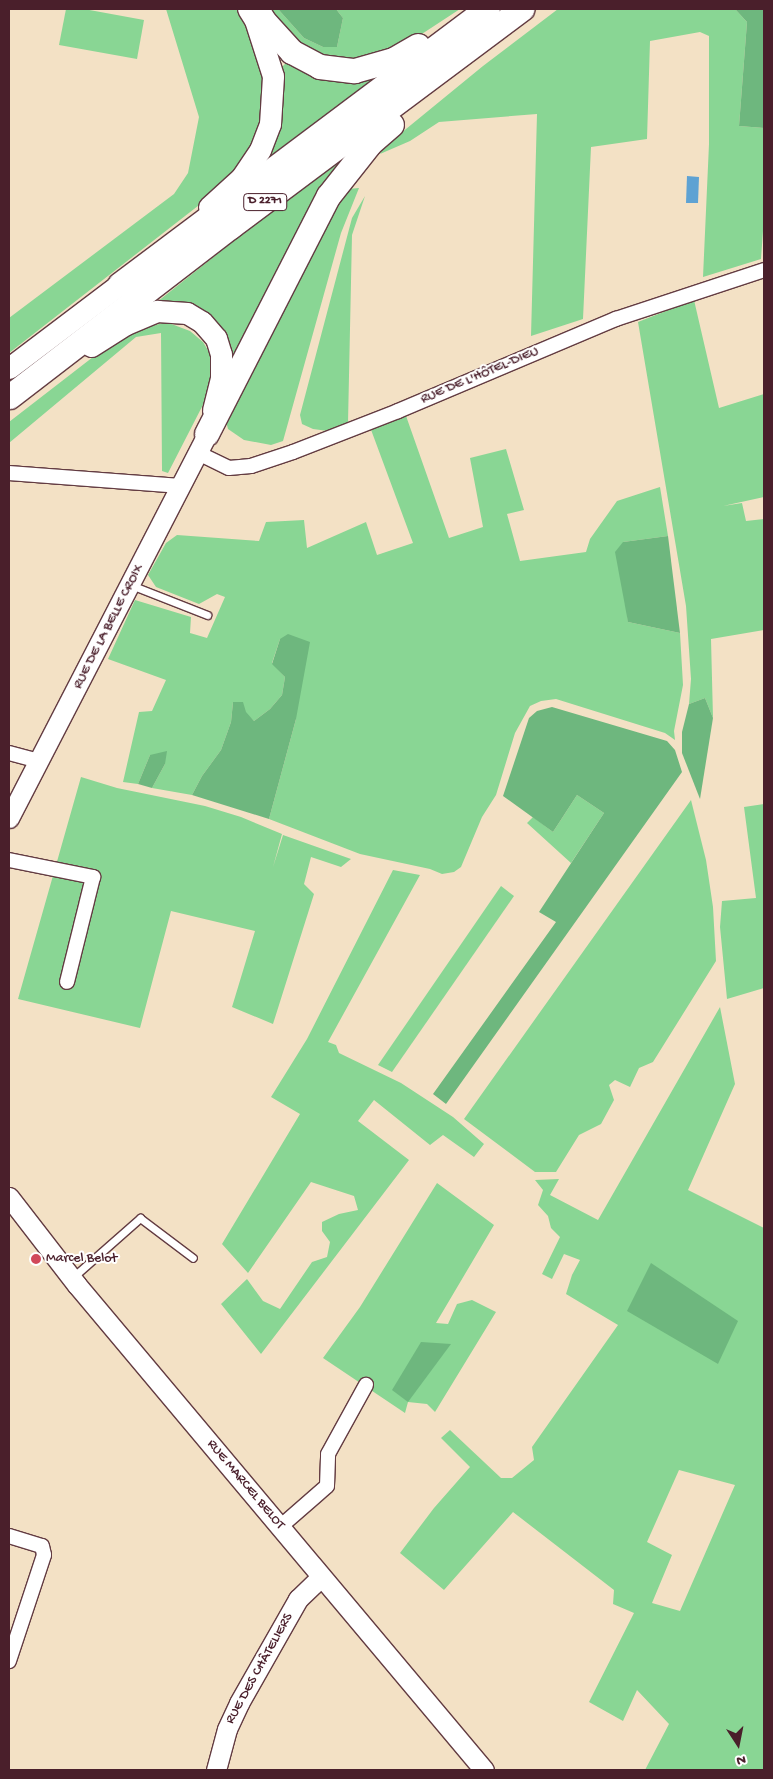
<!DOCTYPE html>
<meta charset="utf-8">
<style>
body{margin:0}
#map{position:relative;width:773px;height:1779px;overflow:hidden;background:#f3e1c5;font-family:"Gochi Hand",sans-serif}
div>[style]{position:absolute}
.green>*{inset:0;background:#89d694}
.forest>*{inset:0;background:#6eb77e}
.water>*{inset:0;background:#5ea2d3}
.roads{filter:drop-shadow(1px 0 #633c42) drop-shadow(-1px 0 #633c42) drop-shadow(0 1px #633c42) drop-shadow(0 -1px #633c42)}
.lane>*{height:7px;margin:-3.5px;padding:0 3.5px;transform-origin:3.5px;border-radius:3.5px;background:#fff}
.street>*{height:14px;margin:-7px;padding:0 7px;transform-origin:7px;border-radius:7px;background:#fff}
.secondary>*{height:19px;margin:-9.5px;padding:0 9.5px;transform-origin:9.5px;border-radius:9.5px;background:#fff}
.primary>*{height:21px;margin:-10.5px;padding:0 10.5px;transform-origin:10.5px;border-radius:10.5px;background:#fff}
.highway>*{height:24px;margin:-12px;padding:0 12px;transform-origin:12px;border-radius:12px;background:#fff}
.dots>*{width:14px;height:14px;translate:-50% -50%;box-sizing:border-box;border:2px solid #fff;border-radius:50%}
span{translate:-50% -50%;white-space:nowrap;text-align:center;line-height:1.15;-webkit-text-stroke:4px #fff;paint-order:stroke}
.shield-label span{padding:1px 4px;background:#fff;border:1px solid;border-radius:4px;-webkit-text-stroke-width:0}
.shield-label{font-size:12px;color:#4a1f2b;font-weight:700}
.street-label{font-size:14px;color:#4a1f2b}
.poi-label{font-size:14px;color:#4a1f2b}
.left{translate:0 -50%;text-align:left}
.frame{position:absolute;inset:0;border:10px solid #4a1f2b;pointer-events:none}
.north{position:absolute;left:713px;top:1719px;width:50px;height:50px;-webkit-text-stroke:4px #fff;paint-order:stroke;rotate:169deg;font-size:14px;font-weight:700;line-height:20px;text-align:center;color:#4a1f2b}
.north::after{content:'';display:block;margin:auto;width:18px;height:22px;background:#4a1f2b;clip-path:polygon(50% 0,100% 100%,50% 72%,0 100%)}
</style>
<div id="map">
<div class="green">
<i style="clip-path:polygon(66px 9px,84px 9px,144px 20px,137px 59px,59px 45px)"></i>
<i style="clip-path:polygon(166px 9px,238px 9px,256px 38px,265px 78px,263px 118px,250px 155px,230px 181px,9px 353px,9px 318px,174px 194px,188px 173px,199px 117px)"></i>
<i style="clip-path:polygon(269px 9px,278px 9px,304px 38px,323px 47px,337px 47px,343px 18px,336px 9px,460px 9px,402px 47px,378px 56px,347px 61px,324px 59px,302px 48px)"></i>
<i style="clip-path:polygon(558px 9px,735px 9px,747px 22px,739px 126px,764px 128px,764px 217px,761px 259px,703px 277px,709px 144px,709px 36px,700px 32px,650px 41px,647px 139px,591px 147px,583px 319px,531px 336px,537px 114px,439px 122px,410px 141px,380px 154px,384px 147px,483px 66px)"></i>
<i style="clip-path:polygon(290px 59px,383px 72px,385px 78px,255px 173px,278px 71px)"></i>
<i style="clip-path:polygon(364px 141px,227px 383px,227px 354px,157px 302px,314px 177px)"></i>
<i style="clip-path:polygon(359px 188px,341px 233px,283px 441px,271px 445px,244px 440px,228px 429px,225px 417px,332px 208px,348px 189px)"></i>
<i style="clip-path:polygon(365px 196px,352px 235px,348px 423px,328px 431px,313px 429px,302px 424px,300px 415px,352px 218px)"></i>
<i style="clip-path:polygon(694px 300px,719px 408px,764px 394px,764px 497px,723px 506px,742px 503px,746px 521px,764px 519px,764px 630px,711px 639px,713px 718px,705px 698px,689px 704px,691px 679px,686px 606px,638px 322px)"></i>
<i style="clip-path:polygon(166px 322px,190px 331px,203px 342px,212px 357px,213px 372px,208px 395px,168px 473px,162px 471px,161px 333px,136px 337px,9px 443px,9px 422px,115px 340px,138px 330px)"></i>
<i style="clip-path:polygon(405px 413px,449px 538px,483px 527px,470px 458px,506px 449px,524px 510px,507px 514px,520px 561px,586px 552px,590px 539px,617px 501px,660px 487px,668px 536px,623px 542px,628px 622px,680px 633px,683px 685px,674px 731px,675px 740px,665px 733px,556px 699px,541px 701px,530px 706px,515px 733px,496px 795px,482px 817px,461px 867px,454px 872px,442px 874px,430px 869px,360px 854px,269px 819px,296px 719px,280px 639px,272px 663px,285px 677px,282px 695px,270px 709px,254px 721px,233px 702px,231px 722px,221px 750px,202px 776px,192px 795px,152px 788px,165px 764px,150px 755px,138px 784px,123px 782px,139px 712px,152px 711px,166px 680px,108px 659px,135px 600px,191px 617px,190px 633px,207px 638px,225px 597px,217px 594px,199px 604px,156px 587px,148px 575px,166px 543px,177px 535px,259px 541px,266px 522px,304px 520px,307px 548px,366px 522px,377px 555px,413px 543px,370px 427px)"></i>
<i style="clip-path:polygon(81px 777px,117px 788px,205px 806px,241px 817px,282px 834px,273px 867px,283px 835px,351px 859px,341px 867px,311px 857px,304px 884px,314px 894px,273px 1024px,232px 1007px,255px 931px,171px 911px,140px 1028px,18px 999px)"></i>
<i style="clip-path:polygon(577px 795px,604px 813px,571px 863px,527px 823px,533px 817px,553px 832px)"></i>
<i style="clip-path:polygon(691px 800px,706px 860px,713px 907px,716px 961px,653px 1062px,639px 1068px,630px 1087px,615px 1080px,609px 1085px,614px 1100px,601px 1124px,579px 1135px,556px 1172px,535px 1172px,464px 1119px)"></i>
<i style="clip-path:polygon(764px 804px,764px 988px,727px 999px,720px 927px,722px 901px,756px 898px,744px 807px)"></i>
<i style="clip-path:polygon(393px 870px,420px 875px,328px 1042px,336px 1045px,339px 1053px,401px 1083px,453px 1117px,484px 1144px,474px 1157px,443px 1135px,430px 1145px,374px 1100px,358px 1121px,409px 1160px,261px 1354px,221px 1304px,247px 1279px,263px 1301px,280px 1309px,312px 1262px,327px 1257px,330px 1242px,322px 1231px,322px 1222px,339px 1214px,358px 1210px,354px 1196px,311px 1182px,248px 1273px,222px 1244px,300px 1114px,271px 1097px,307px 1039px)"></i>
<i style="clip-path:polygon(501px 886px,514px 896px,392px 1072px,378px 1065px)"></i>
<i style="clip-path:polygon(evenodd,720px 1007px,735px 1084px,688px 1190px,764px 1228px,764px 1770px,645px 1770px,669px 1724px,637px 1690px,623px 1721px,589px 1702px,634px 1613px,613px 1604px,614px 1590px,513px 1512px,444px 1590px,400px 1553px,434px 1508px,470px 1467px,441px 1438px,450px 1430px,501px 1478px,512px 1478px,534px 1460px,532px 1447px,618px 1325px,566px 1294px,572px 1275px,580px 1260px,564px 1254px,552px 1279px,542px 1274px,560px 1237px,551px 1228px,548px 1216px,538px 1205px,543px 1190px,535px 1180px,559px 1179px,550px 1195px,598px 1220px,720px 1007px,679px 1470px,735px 1485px,680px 1611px,652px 1603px,672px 1555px,647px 1542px,679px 1470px)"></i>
<i style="clip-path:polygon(437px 1183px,494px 1225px,436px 1323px,448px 1324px,457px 1304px,472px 1300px,496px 1312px,435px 1412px,427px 1404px,408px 1402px,405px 1413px,323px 1358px,360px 1307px)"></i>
</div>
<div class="forest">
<i style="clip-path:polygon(278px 9px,336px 9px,343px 18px,337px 47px,323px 47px,304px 38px)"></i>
<i style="clip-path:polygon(735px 9px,764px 9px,764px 128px,739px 126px,747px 22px)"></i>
<i style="clip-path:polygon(668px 536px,680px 633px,628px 622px,615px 552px,623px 542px)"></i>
<i style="clip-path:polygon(288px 634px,310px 642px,296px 719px,269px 819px,192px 795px,202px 776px,221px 750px,231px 722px,233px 702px,243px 702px,246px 712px,254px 721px,270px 709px,282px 695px,285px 677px,272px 664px,280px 639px)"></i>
<i style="clip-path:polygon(705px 698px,713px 718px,700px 799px,682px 753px,682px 732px,689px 704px)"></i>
<i style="clip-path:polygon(552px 707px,667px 741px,675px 750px,682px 772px,446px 1104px,433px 1094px,556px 922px,539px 912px,604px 813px,577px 795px,553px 832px,503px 796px,529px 718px,537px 711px)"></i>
<i style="clip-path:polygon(167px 751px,165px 764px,152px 788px,138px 784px,150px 755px)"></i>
<i style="clip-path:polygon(651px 1263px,738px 1321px,718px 1364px,627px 1311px)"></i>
<i style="clip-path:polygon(421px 1342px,451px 1344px,408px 1402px,392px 1390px)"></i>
</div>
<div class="water">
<i style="clip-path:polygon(687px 176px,699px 177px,698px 203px,686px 203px)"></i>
</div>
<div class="roads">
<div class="lane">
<i style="left:131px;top:585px;width:82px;rotate:21.5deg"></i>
<i style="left:72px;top:1278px;width:91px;rotate:-41.4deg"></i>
<i style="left:140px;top:1218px;width:66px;rotate:37deg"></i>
</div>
<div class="street">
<i style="left:198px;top:453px;width:34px;rotate:26deg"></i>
<i style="left:229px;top:468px;width:22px;rotate:-5deg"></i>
<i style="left:251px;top:466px;width:44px;rotate:-18.4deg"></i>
<i style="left:293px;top:452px;width:113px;rotate:-21.3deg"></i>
<i style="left:398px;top:411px;width:237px;rotate:-22.9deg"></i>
<i style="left:616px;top:319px;width:156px;rotate:-18.3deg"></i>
<i style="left:9px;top:473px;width:172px;rotate:4.3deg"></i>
<i style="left:9px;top:753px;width:31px;rotate:15deg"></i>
<i style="left:9px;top:860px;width:86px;rotate:11.4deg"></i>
<i style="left:93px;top:877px;width:108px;rotate:103.9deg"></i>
<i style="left:280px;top:1527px;width:62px;rotate:-41.1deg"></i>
<i style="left:327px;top:1486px;width:32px;rotate:-88deg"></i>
<i style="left:328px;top:1454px;width:79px;rotate:-61.2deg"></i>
<i style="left:9px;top:1536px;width:34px;rotate:17deg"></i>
<i style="left:42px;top:1546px;width:9px;rotate:77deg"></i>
<i style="left:44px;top:1555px;width:112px;rotate:108.3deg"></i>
</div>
<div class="secondary">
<i style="left:9px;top:818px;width:432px;rotate:-62.7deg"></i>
<i style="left:9px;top:1197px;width:111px;rotate:52.3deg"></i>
<i style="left:77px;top:1285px;width:633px;rotate:50deg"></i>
<i style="left:216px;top:1770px;width:42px;rotate:-75deg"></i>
<i style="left:227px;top:1729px;width:29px;rotate:-65deg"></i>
<i style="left:239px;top:1703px;width:120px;rotate:-60.4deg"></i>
<i style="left:298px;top:1599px;width:32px;rotate:-44deg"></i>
</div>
<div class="primary">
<i style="left:209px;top:207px;width:43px;rotate:-42.2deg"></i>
<i style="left:241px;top:178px;width:34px;rotate:-56deg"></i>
<i style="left:260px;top:150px;width:28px;rotate:-69deg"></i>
<i style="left:270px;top:124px;width:48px;rotate:-86.4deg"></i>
<i style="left:273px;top:76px;width:59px;rotate:-107.8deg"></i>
<i style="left:255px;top:20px;width:13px;rotate:-122deg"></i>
<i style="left:91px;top:346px;width:41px;rotate:-32.2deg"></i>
<i style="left:126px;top:324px;width:34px;rotate:-23deg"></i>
<i style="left:157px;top:311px;width:30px;rotate:4deg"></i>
<i style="left:187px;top:313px;width:17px;rotate:31deg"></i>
<i style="left:202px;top:322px;width:21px;rotate:49deg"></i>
<i style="left:216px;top:338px;width:17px;rotate:73deg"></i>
<i style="left:221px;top:354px;width:24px;rotate:90deg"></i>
<i style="left:221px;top:378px;width:33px;rotate:104deg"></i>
<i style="left:9px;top:368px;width:154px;rotate:-37.1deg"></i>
</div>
<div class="highway">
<i style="left:257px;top:9px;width:14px;rotate:60deg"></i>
<i style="left:264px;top:21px;width:42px;rotate:47.9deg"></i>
<i style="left:292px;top:52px;width:32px;rotate:28deg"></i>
<i style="left:320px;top:67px;width:35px;rotate:7deg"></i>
<i style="left:355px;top:71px;width:41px;rotate:-15.8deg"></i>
<i style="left:394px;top:60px;width:28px;rotate:-30deg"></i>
<i style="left:120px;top:285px;width:460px;rotate:-36.9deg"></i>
<i style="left:10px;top:397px;width:279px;rotate:-37.6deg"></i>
<i style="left:231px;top:227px;width:364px;rotate:-36.8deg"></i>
<i style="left:207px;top:434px;width:267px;rotate:-62.9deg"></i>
<i style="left:329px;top:196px;width:66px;rotate:-51.7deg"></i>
<i style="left:370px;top:144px;width:29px;rotate:-41deg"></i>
</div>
</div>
<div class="dots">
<i style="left:36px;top:1259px;background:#d1495b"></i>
</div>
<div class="shield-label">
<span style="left:265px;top:202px">D 2271</span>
</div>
<div class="street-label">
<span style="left:480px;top:376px;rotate:-23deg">RUE DE L'HÔTEL-DIEU</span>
<span style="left:109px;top:627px;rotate:-63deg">RUE DE LA BELLE CROIX</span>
<span style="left:245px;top:1485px;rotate:50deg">RUE MARCEL BELOT</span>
<span style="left:260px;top:1669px;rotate:-61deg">RUE DES CHÂTELIERS</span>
</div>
<div class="poi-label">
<span class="left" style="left:46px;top:1259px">Marcel Belot</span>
</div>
<div class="frame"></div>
<div class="north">N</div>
</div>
